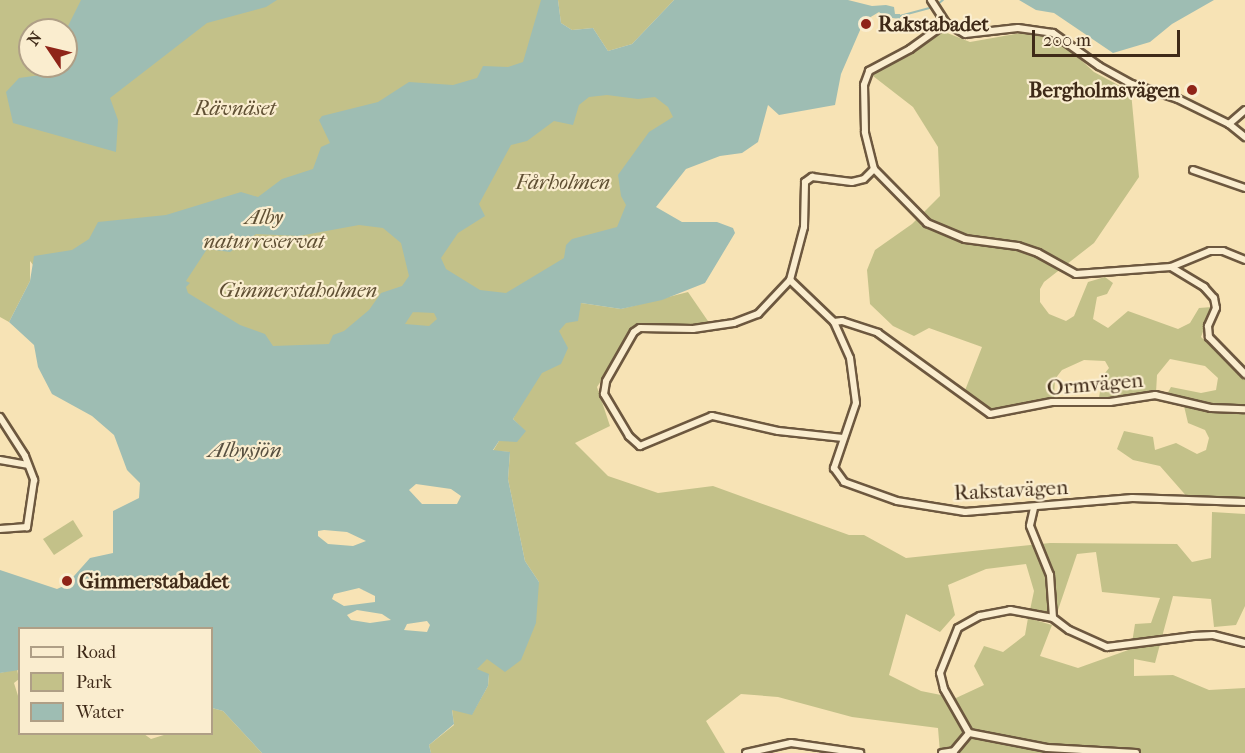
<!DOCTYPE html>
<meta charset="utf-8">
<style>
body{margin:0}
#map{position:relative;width:1245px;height:753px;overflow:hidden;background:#f7e3b5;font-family:"IM FELL French Canon",serif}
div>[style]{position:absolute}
.green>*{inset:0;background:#c3c189}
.water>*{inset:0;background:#9ebdb3}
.stream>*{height:1.5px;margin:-0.75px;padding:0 0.75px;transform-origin:0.75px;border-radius:0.75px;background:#9ebdb3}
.roads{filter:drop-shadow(2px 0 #6d583f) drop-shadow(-2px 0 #6d583f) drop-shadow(0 2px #6d583f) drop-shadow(0 -2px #6d583f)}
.minor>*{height:6px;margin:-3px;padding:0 3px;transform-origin:3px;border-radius:3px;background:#faedcf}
.dots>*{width:16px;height:16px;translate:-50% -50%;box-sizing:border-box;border:3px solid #faedcf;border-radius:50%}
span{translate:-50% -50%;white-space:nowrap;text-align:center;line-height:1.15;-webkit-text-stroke:4.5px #faedcf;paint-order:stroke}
.poi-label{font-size:21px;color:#3f2a18;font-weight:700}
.left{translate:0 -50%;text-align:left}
.right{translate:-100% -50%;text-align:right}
.park-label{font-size:21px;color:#605034;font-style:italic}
.street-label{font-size:21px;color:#3f2a18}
.water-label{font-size:22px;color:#574f3f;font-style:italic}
.legend{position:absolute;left:18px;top:627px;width:195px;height:108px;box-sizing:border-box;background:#faedcf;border:2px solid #af9f86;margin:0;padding:8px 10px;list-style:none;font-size:18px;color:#3f2a18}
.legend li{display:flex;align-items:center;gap:12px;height:30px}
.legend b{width:30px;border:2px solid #af9f86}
.north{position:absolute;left:18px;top:18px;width:60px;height:60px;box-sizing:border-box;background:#faedcf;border:2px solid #af9f86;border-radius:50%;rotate:305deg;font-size:16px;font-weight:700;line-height:24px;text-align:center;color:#3f2a18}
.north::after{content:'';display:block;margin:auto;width:21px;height:27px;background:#8f2418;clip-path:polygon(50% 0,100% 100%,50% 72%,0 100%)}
.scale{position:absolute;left:1032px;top:30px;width:148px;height:27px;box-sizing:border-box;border:3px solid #3f2a18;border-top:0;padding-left:8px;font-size:18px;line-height:21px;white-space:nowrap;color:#3f2a18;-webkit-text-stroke:4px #faedcf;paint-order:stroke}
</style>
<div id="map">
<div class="green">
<i style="clip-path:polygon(evenodd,0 0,554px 0,542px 52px,737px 61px,613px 253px,241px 532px,30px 261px,30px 281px,9px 322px,0 317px,0 0,30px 30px,66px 30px,66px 66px,30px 66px,30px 30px)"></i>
<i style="clip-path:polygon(558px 0,674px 0,632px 44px,608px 51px,593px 28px,572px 30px,561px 23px)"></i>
<i style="clip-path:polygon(942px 31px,970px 42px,1021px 33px,1038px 34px,1067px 47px,1094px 72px,1131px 92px,1139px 177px,1094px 243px,1044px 282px,1040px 289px,1040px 302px,1049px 314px,1066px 321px,1074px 316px,1088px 282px,1105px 277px,1113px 283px,1107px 294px,1097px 297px,1093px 319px,1108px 328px,1128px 311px,1178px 329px,1190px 323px,1199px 308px,1212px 307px,1201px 337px,1245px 379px,1245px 408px,1166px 396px,1171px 387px,1201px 393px,1216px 390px,1218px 378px,1205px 366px,1170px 359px,1157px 375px,1156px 393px,1099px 398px,1102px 377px,1109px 368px,1105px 361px,1084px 360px,1062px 370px,1055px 379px,1054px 398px,995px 413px,982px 410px,964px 393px,982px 347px,929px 328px,914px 336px,893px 326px,870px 304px,867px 270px,875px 250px,912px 224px,940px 196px,938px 147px,913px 107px,873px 76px,878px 69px,909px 56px)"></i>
<i style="clip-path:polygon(evenodd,688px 292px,710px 324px,637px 325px,597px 387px,610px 426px,575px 443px,608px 476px,658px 493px,713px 486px,849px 535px,864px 535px,906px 558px,1050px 543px,1177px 544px,1192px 562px,1211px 558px,1212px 512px,1245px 514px,1245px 606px,1236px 625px,1214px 627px,1211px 599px,1173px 596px,1155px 663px,1134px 659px,1134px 676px,1173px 675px,1209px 690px,1245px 688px,1245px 753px,940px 753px,938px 728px,852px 717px,778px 697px,741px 694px,706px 721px,725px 753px,431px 753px,429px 745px,454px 725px,452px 709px,472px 714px,488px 686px,489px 675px,476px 670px,539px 582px,525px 561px,508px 479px,510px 452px,493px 451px,499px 441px,525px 431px,513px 419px,558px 331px,581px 303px,621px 309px,688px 292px,1096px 552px,1102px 592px,1160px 598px,1151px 623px,1135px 624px,1131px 649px,1078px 668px,1040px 656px,1052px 625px,1028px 618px,1025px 635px,1003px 652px,984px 646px,974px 666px,984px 685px,956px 698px,921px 691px,889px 675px,906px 614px,940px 632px,955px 615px,948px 585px,986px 569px,1026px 564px,1034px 591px,1030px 610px,1056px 616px,1077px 554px,1096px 552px)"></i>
<i style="clip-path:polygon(1184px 406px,1245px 412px,1245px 500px,1189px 499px,1160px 466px,1133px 460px,1117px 449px,1124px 431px,1153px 437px,1155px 450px,1176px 443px,1197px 454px,1206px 450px,1209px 438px,1205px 430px,1188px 423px)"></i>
<i style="clip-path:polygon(73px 520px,83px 536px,54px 555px,43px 539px)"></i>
<i style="clip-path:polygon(17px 669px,19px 679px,14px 683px,19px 699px,20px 734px,144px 734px,151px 739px,167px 734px,212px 734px,212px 708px,223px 711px,262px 753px,0 753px,0 673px)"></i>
</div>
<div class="water">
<i style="clip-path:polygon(81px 0,277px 0,266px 7px,207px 23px,110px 98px,118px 120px,116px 152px,13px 123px,6px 92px,19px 78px,41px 75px,50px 66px,66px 66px,66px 30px)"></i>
<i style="clip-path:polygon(evenodd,541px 0,558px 0,561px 23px,572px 30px,593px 28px,608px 51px,632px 44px,674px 0,848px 0,872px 6px,886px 5px,894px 7px,895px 14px,900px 14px,900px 19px,885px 17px,879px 12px,864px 21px,841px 74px,835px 105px,779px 115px,768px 105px,758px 142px,742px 153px,720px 156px,686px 169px,656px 207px,682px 222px,717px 222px,733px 228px,735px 233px,705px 283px,662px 300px,621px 309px,581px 303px,578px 321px,566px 323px,559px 331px,568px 348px,561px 364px,542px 373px,513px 419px,526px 431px,517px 442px,499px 441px,493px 450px,510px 452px,508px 479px,525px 561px,539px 582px,536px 623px,521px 660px,505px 672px,487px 659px,477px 669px,489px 674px,488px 686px,472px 715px,452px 710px,454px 724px,429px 745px,431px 753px,262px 753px,223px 711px,212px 708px,212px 628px,20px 628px,19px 670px,0 673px,0 570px,57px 589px,66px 585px,90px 558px,113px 553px,113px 511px,139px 498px,140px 483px,127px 470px,114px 435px,92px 416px,52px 394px,38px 367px,34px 345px,9px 322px,30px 281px,34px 256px,72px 250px,89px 239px,98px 222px,166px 215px,241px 192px,258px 197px,282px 179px,313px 169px,321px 147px,330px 143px,319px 120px,322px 116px,378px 102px,409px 82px,453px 85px,477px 78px,483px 66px,508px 67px,523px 62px,541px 0,607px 95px,638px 99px,655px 97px,668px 107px,673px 117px,649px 132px,618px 175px,621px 196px,626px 205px,617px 227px,572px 239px,566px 245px,564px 258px,506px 293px,480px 290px,446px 269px,441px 258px,458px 233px,485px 216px,479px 204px,511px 145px,527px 141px,554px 121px,573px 125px,579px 105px,589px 97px,607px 95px,541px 0,359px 225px,383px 228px,401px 243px,409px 276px,402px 286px,381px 293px,369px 310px,344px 331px,333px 335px,329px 344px,273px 346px,265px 334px,240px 325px,188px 293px,186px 287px,190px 283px,186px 281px,207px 249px,230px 252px,256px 234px,299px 236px,359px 225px,541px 0,413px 312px,434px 313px,437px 319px,429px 326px,405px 324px,413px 312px,541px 0,416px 484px,451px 489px,461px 496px,457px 504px,422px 504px,409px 490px,416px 484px,541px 0,324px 530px,347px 532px,366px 541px,353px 546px,328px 544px,318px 536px,318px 531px,324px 530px,541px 0,359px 588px,375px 596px,375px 602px,344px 606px,332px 599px,334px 594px,359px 588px,541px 0,357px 610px,382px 614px,391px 620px,370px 623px,351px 620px,347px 615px,357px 610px,541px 0,427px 621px,430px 625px,427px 632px,404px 630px,407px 624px,427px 621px)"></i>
<i style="clip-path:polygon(1019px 0,1214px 0,1172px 24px,1150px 42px,1113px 53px,1054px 13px,1036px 10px)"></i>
</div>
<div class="stream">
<i style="left:938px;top:4px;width:6px;rotate:-39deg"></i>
<i style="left:900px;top:16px;width:34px;rotate:-15deg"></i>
</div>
<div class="roads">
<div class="minor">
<i style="left:931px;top:0;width:27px;rotate:57deg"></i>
<i style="left:946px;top:23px;width:22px;rotate:30deg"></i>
<i style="left:965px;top:34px;width:53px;rotate:-6.5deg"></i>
<i style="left:1018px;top:28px;width:35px;rotate:8deg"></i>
<i style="left:1053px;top:33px;width:57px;rotate:35.7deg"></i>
<i style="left:1099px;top:66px;width:38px;rotate:29deg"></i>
<i style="left:1132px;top:84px;width:48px;rotate:18.1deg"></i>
<i style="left:1178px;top:99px;width:57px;rotate:26.1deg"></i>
<i style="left:1229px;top:124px;width:21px;rotate:39deg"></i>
<i style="left:1229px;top:124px;width:21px;rotate:-41deg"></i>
<i style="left:874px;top:169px;width:76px;rotate:45.5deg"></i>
<i style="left:927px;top:223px;width:41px;rotate:22.8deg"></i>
<i style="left:965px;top:239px;width:53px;rotate:7.5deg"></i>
<i style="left:1018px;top:246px;width:21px;rotate:19deg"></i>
<i style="left:1038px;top:253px;width:43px;rotate:28.9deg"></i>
<i style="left:1076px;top:274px;width:95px;rotate:-4.2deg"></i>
<i style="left:1171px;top:267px;width:42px;rotate:-22.3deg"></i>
<i style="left:1210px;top:251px;width:13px"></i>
<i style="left:1223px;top:251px;width:24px;rotate:22deg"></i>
<i style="left:874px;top:169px;width:38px;rotate:-104deg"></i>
<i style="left:865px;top:132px;width:47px;rotate:-91.2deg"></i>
<i style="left:864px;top:85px;width:15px;rotate:-70deg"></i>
<i style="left:869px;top:71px;width:47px;rotate:-28.2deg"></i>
<i style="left:910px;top:49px;width:44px;rotate:-35.8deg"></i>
<i style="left:1193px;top:170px;width:55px;rotate:19.1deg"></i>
<i style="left:1171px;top:267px;width:39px;rotate:31deg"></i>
<i style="left:1204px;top:287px;width:15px;rotate:48deg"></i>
<i style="left:1214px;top:298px;width:10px;rotate:79deg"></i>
<i style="left:1216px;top:308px;width:20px;rotate:114deg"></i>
<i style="left:1208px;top:326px;width:11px;rotate:85deg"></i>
<i style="left:1209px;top:337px;width:52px;rotate:45.8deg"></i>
<i style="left:790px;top:280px;width:61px;rotate:43.7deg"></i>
<i style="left:834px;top:322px;width:39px;rotate:66deg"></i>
<i style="left:850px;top:358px;width:45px;rotate:82.4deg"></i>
<i style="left:856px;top:403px;width:69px;rotate:108.7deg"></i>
<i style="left:834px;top:468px;width:17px;rotate:54deg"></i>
<i style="left:844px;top:482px;width:56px;rotate:19.7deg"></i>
<i style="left:897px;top:501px;width:69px;rotate:9.2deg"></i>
<i style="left:965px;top:512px;width:168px;rotate:-4.8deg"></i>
<i style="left:1132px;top:498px;width:113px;rotate:2deg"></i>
<i style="left:834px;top:322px;width:8px;rotate:-7deg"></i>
<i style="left:842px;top:321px;width:38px;rotate:18deg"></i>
<i style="left:878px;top:333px;width:138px;rotate:35.9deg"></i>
<i style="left:990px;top:414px;width:63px;rotate:-11deg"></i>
<i style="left:1052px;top:402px;width:58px"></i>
<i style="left:1110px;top:402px;width:46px;rotate:-8.8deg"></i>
<i style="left:1155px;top:395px;width:57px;rotate:13.1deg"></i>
<i style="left:1211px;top:408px;width:34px;rotate:2deg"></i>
<i style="left:0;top:417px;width:46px;rotate:57.3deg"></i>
<i style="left:25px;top:456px;width:26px;rotate:69deg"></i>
<i style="left:34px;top:480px;width:48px;rotate:98.5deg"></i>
<i style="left:27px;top:527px;width:27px;rotate:176deg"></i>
<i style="left:843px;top:438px;width:65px;rotate:-173.9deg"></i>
<i style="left:778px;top:431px;width:68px;rotate:-167.2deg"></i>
<i style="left:712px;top:416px;width:78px;rotate:157.4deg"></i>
<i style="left:640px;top:446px;width:15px;rotate:-138deg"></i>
<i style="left:629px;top:436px;width:49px;rotate:-120.8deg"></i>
<i style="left:604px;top:394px;width:13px;rotate:-81deg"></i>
<i style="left:606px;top:381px;width:56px;rotate:-60.3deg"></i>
<i style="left:634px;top:332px;width:7px;rotate:-34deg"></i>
<i style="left:640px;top:328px;width:53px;rotate:1.1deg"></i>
<i style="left:693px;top:329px;width:41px;rotate:-8.3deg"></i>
<i style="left:734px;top:323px;width:26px;rotate:-21deg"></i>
<i style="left:758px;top:314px;width:47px;rotate:-46.7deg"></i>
<i style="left:790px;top:280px;width:55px;rotate:-75.2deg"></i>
<i style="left:804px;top:227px;width:45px;rotate:-88.7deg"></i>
<i style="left:805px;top:182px;width:9px;rotate:-36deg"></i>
<i style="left:812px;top:177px;width:40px;rotate:7.1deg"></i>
<i style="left:852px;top:182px;width:12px;rotate:-14deg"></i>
<i style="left:864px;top:179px;width:14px;rotate:-45deg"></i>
<i style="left:0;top:460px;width:28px;rotate:10deg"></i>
<i style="left:1034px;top:508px;width:18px;rotate:103deg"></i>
<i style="left:1030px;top:526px;width:53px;rotate:67.8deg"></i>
<i style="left:1050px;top:575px;width:43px;rotate:86deg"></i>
<i style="left:746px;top:753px;width:46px;rotate:-12.5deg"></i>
<i style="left:791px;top:743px;width:70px;rotate:8.2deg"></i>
<i style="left:942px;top:753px;width:12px;rotate:-9deg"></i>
<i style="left:954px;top:751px;width:23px;rotate:-50deg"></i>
<i style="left:1136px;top:753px;width:89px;rotate:-176.8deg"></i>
<i style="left:1047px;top:748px;width:79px;rotate:-169.1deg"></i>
<i style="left:969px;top:733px;width:51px;rotate:-119.6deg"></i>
<i style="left:944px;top:689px;width:16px;rotate:-104deg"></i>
<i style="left:940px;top:673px;width:48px;rotate:-68.2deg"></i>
<i style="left:958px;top:628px;width:25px;rotate:-29deg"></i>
<i style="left:980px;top:616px;width:31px;rotate:-11deg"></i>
<i style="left:1010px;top:610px;width:44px;rotate:10.5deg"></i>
<i style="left:1053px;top:618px;width:20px;rotate:37deg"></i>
<i style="left:1069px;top:630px;width:42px;rotate:24.1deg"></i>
<i style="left:1107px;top:647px;width:87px;rotate:-7.3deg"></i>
<i style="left:1193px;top:636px;width:20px;rotate:-3deg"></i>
<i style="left:1213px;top:635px;width:33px;rotate:14deg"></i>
</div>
</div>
<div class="dots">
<i style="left:866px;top:24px;background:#8f2418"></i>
<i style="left:1192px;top:90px;background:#8f2418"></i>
<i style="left:67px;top:581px;background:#8f2418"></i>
</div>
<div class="poi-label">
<span class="left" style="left:878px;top:24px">Rakstabadet</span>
<span class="right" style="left:1180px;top:90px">Bergholmsvägen</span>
<span class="left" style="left:79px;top:581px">Gimmerstabadet</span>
</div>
<div class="park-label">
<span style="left:235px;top:108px">Rävnäset</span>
<span style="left:563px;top:182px">Fårholmen</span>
<span style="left:264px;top:229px">Alby<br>naturreservat</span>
<span style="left:298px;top:290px">Gimmerstaholmen</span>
</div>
<div class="street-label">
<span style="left:1095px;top:384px;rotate:-5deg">Ormvägen</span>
<span style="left:1011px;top:490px;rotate:-3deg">Rakstavägen</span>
</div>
<div class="water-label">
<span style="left:245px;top:451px">Albysjön</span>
</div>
<ul class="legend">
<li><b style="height:8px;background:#faedcf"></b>Road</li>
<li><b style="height:16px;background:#c3c189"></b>Park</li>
<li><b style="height:16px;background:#9ebdb3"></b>Water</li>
</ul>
<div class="north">N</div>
<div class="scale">200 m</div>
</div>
